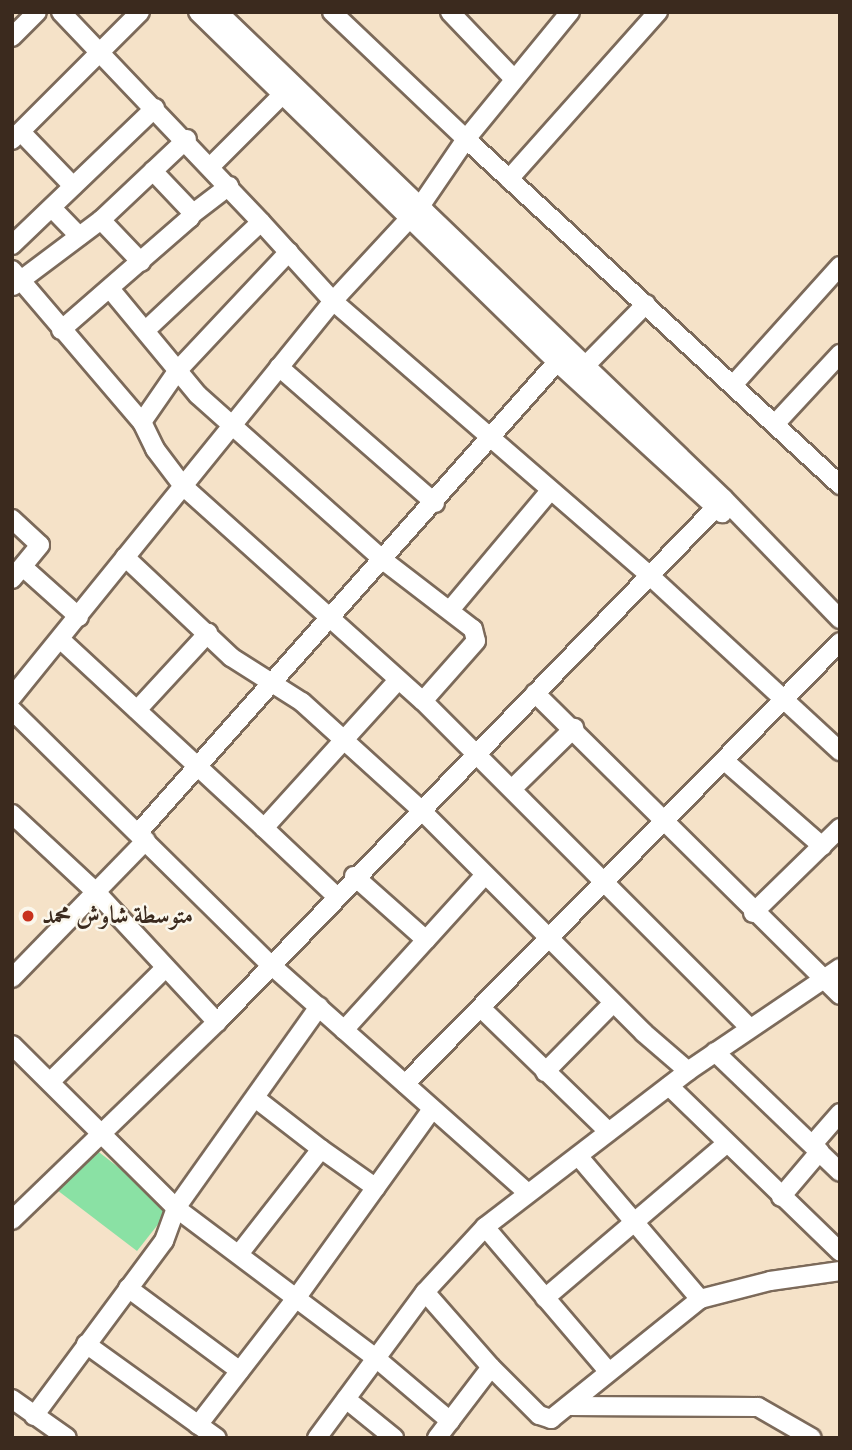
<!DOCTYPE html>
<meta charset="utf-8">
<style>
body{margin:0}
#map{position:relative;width:852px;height:1450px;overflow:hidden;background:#f5e2c8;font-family:"IM FELL Great Primer",Amiri,serif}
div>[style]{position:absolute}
.green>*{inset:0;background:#8ae1a4}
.roads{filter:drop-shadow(2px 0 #7c6a5a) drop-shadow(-2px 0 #7c6a5a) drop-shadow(0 2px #7c6a5a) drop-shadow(0 -2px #7c6a5a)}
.minor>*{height:18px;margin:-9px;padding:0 9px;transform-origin:9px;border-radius:9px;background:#fff}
.dots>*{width:19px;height:19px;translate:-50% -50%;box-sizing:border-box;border:4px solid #fbf7ec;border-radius:50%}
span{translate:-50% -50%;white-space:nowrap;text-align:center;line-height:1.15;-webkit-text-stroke:5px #fbf7ec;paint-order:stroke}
.poi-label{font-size:24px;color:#3b2a1e;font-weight:700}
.left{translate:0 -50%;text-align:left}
.frame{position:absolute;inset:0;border:14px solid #3b2a1e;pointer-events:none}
</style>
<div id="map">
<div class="green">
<i style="clip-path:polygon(91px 1146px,171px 1208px,137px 1251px,57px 1190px)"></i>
</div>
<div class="roads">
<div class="minor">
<i style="left:61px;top:12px;width:290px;rotate:46.4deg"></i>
<i style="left:198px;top:12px;width:501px;rotate:44.27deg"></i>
<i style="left:557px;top:362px;width:224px;rotate:42.5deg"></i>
<i style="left:218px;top:12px;width:702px;rotate:43.9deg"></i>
<i style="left:724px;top:499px;width:167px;rotate:46deg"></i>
<i style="left:332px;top:12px;width:185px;rotate:43.5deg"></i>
<i style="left:466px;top:139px;width:164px;rotate:-50.7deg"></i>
<i style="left:450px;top:12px;width:91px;rotate:46.3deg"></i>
<i style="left:12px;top:37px;width:35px;rotate:-45deg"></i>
<i style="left:21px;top:132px;width:75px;rotate:46.1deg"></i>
<i style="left:12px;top:140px;width:181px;rotate:-45deg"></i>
<i style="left:212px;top:165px;width:99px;rotate:-45deg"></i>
<i style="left:509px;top:179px;width:224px;rotate:-48.3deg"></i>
<i style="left:52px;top:208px;width:39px;rotate:46deg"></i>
<i style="left:191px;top:215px;width:48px;rotate:-37.3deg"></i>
<i style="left:101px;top:220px;width:58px;rotate:46.4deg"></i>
<i style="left:12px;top:245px;width:198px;rotate:-43.8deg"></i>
<i style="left:12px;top:270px;width:200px;rotate:49.5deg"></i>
<i style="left:142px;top:422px;width:30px;rotate:64deg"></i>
<i style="left:155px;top:449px;width:46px;rotate:52.9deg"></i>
<i style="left:183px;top:486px;width:322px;rotate:41.9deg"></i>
<i style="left:423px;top:701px;width:462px;rotate:45deg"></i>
<i style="left:13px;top:286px;width:110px;rotate:-36.9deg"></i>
<i style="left:101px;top:220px;width:118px;rotate:-43.3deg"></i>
<i style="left:111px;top:290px;width:136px;rotate:50.4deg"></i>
<i style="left:198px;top:395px;width:248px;rotate:41.7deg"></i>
<i style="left:383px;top:560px;width:113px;rotate:37.5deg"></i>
<i style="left:473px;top:629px;width:12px;rotate:76deg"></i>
<i style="left:476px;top:641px;width:80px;rotate:131.5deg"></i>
<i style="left:147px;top:329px;width:156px;rotate:-43.2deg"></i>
<i style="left:261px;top:222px;width:107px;rotate:47.7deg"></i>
<i style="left:333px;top:301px;width:418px;rotate:40.9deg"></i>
<i style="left:649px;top:575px;width:260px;rotate:42.7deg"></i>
<i style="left:61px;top:330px;width:171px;rotate:-41deg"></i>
<i style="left:190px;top:218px;width:8px;rotate:-90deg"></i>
<i style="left:190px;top:210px;width:54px;rotate:-133.5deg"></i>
<i style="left:585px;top:366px;width:87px;rotate:-45.5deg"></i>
<i style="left:279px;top:367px;width:207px;rotate:41.1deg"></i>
<i style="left:733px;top:385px;width:160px;rotate:-48deg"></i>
<i style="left:142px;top:422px;width:63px;rotate:-55.3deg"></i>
<i style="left:178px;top:370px;width:162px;rotate:-46.8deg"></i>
<i style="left:775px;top:424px;width:96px;rotate:-47.1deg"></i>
<i style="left:12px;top:519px;width:38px;rotate:43deg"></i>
<i style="left:40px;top:545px;width:44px;rotate:129.5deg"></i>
<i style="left:125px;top:557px;width:146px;rotate:43.3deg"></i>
<i style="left:231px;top:657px;width:84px;rotate:32.4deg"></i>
<i style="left:302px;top:702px;width:161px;rotate:42.2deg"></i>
<i style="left:421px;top:810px;width:315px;rotate:45deg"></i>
<i style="left:644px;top:1033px;width:58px;rotate:40.8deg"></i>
<i style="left:23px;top:567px;width:75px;rotate:41.8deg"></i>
<i style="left:450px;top:610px;width:155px;rotate:-50deg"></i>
<i style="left:60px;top:639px;width:278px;rotate:42.8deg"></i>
<i style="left:535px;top:693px;width:429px;rotate:44.7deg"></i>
<i style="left:12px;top:697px;width:510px;rotate:-50.97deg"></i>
<i style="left:333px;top:301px;width:127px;rotate:-47.2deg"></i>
<i style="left:419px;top:208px;width:83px;rotate:-55.7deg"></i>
<i style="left:466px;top:139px;width:510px;rotate:42.77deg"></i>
<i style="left:12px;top:710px;width:363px;rotate:44.6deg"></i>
<i style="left:271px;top:965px;width:344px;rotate:41.6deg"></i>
<i style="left:137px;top:710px;width:105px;rotate:-47.3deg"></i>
<i style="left:726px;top:762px;width:128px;rotate:41.2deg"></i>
<i style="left:513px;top:788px;width:86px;rotate:-44.5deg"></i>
<i style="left:12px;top:814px;width:115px;rotate:42.9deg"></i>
<i style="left:96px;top:892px;width:178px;rotate:47.1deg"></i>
<i style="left:139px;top:832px;width:629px;rotate:-48.35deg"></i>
<i style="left:354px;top:876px;width:96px;rotate:41.6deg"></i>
<i style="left:426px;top:940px;width:88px;rotate:-47.8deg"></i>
<i style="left:336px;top:896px;width:99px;rotate:-136.6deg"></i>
<i style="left:264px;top:828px;width:200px;rotate:-47.8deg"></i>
<i style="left:753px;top:913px;width:122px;rotate:-44.3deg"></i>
<i style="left:12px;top:978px;width:192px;rotate:-45.8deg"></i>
<i style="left:481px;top:1008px;width:177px;rotate:44.1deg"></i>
<i style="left:344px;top:1030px;width:122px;rotate:-47.7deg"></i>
<i style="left:12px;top:1045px;width:231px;rotate:44.8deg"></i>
<i style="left:176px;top:1208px;width:251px;rotate:36.9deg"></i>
<i style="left:377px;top:1359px;width:96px;rotate:40.3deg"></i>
<i style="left:715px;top:1052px;width:173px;rotate:43.8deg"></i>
<i style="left:545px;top:1072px;width:97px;rotate:-45.4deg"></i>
<i style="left:50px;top:1082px;width:161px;rotate:-44.7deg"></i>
<i style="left:405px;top:1084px;width:620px;rotate:-45.46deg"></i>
<i style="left:669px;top:1086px;width:238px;rotate:44.1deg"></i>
<i style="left:813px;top:1144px;width:41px;rotate:-48.9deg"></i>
<i style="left:321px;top:1149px;width:67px;rotate:35.3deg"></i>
<i style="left:579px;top:1157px;width:187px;rotate:49.6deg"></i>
<i style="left:781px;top:1197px;width:60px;rotate:-49.7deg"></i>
<i style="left:12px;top:1220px;width:285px;rotate:-44deg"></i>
<i style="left:217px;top:1022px;width:728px;rotate:-45.89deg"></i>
<i style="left:485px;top:1227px;width:188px;rotate:49.5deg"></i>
<i style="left:239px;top:1254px;width:133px;rotate:-52deg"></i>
<i style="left:321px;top:1149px;width:83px;rotate:-142.3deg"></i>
<i style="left:128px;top:1288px;width:139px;rotate:36.5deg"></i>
<i style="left:425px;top:1292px;width:100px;rotate:48.7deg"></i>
<i style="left:491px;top:1367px;width:68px;rotate:45deg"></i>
<i style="left:539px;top:1415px;width:13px;rotate:18deg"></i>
<i style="left:551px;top:1419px;width:191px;rotate:-38.8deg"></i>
<i style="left:700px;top:1299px;width:72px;rotate:-14.4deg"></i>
<i style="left:770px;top:1281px;width:71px;rotate:-8.1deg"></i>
<i style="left:545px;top:1298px;width:238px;rotate:-40.4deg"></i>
<i style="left:86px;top:1344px;width:161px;rotate:35.7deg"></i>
<i style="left:12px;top:1399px;width:67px;rotate:35.3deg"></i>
<i style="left:346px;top:1399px;width:62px;rotate:39.1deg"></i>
<i style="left:568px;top:1406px;width:190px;rotate:0.3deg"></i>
<i style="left:758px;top:1407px;width:62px;rotate:29.9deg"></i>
<i style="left:34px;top:1416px;width:218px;rotate:-53.4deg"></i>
<i style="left:164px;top:1241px;width:35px;rotate:-70deg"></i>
<i style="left:176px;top:1208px;width:247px;rotate:-54.6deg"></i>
<i style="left:198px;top:1425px;width:162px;rotate:-52.3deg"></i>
<i style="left:297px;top:1297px;width:231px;rotate:-54.3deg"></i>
<i style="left:317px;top:1438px;width:182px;rotate:-53.5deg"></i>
<i style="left:425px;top:1292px;width:88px;rotate:-47.3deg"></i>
<i style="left:485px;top:1227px;width:256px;rotate:-37.5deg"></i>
<i style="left:688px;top:1071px;width:184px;rotate:-34.1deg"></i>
<i style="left:437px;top:1438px;width:89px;rotate:-52.7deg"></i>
</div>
</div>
<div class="dots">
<i style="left:28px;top:916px;background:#c8321e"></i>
</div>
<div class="poi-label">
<span class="left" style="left:42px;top:916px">متوسطة شاوش محمد</span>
</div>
<div class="frame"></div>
</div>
